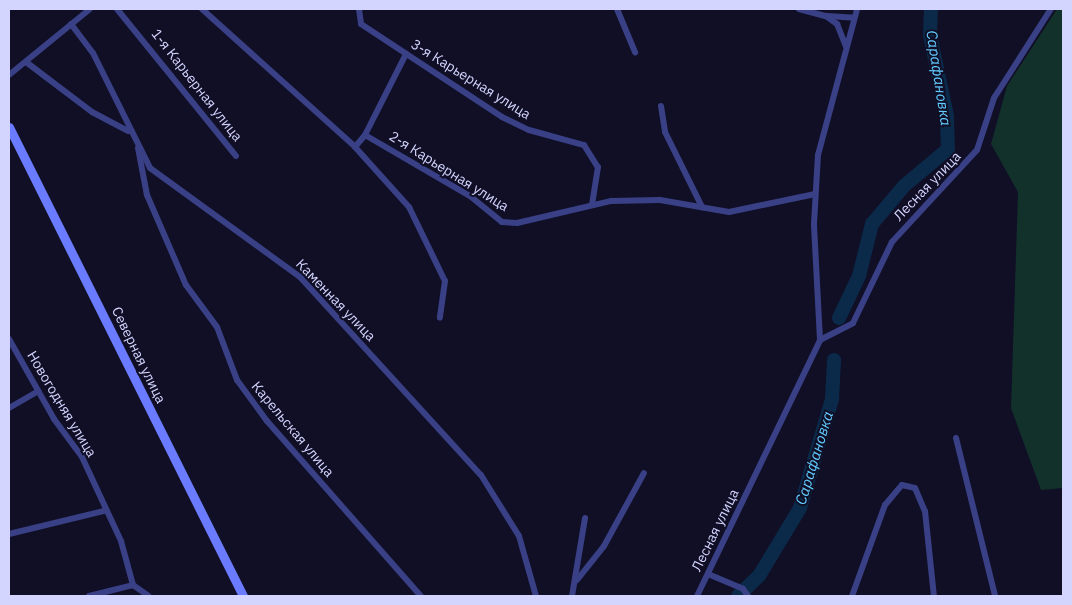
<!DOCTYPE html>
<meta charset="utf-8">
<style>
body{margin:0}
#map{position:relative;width:1072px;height:605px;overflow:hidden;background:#100f26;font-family:"IBM Plex Sans",sans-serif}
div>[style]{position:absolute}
.green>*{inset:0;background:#12312b}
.river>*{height:14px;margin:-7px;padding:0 7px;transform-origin:7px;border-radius:7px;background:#0b2a49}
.minor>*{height:6px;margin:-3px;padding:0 3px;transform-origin:3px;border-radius:3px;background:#394086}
.secondary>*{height:9px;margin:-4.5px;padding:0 4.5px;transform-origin:4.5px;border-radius:4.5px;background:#6b7bff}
span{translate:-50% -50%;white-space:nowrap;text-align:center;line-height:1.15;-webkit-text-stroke:4px #100f26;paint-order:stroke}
.street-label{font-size:14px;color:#d4d5ff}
.water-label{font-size:15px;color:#62cbff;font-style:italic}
.frame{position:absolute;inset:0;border:10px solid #d4d5ff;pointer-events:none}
</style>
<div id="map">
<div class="green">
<i style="clip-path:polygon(1057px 9px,1063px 9px,1063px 488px,1041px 490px,1011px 408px,1018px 192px,991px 144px,1007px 86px)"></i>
</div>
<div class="river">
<i style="left:839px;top:318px;width:47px;rotate:-64.5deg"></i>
<i style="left:859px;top:276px;width:54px;rotate:-76deg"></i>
<i style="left:872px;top:224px;width:50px;rotate:-49.9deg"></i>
<i style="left:904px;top:186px;width:57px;rotate:-40.1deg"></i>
<i style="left:948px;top:149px;width:33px;rotate:-92deg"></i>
<i style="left:947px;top:116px;width:83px;rotate:-101.9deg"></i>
<i style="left:930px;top:35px;width:26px;rotate:-88deg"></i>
<i style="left:738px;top:596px;width:29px;rotate:-44deg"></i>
<i style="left:759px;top:576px;width:79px;rotate:-58.9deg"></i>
<i style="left:800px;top:508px;width:114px;rotate:-73.6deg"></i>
<i style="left:832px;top:399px;width:39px;rotate:-87deg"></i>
</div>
<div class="minor">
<i style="left:117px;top:9px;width:189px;rotate:51deg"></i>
<i style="left:202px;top:9px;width:206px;rotate:42deg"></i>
<i style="left:355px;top:147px;width:81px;rotate:48deg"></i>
<i style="left:409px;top:207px;width:82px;rotate:64.1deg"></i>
<i style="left:445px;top:281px;width:37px;rotate:98deg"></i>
<i style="left:359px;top:9px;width:15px;rotate:82deg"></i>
<i style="left:361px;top:24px;width:169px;rotate:33.4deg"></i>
<i style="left:502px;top:117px;width:30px;rotate:26deg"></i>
<i style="left:529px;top:130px;width:57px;rotate:15.3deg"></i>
<i style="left:584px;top:145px;width:26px;rotate:58deg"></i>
<i style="left:598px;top:167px;width:38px;rotate:99deg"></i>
<i style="left:617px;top:9px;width:47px;rotate:67.3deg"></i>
<i style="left:799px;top:9px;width:28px;rotate:15deg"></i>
<i style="left:826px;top:16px;width:14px;rotate:36deg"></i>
<i style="left:837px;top:24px;width:24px;rotate:68deg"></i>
<i style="left:828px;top:16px;width:26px;rotate:4deg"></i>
<i style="left:71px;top:24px;width:36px;rotate:53deg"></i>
<i style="left:93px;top:53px;width:128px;rotate:63.6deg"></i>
<i style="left:150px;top:168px;width:185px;rotate:36deg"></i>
<i style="left:300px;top:277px;width:268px;rotate:47.6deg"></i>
<i style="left:481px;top:475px;width:72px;rotate:58.1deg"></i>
<i style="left:519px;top:536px;width:62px;rotate:74.2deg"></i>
<i style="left:26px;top:62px;width:83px;rotate:37.1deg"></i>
<i style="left:92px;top:112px;width:41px;rotate:27.8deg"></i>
<i style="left:9px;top:75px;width:104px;rotate:-39.2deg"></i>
<i style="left:661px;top:106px;width:26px;rotate:81deg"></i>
<i style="left:665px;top:132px;width:84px;rotate:63.7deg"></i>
<i style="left:365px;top:135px;width:121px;rotate:30.2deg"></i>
<i style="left:470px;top:196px;width:41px;rotate:39.1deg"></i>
<i style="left:502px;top:222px;width:15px;rotate:4deg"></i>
<i style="left:517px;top:223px;width:97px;rotate:-13.2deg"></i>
<i style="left:611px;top:201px;width:49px;rotate:-1.2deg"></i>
<i style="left:660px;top:200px;width:70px;rotate:9.9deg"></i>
<i style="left:729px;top:212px;width:88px;rotate:-11.8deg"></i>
<i style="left:355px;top:147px;width:16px;rotate:-50deg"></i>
<i style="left:365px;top:135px;width:91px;rotate:-63.2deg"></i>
<i style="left:138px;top:148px;width:48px;rotate:79.2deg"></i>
<i style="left:147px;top:195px;width:98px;rotate:66.6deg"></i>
<i style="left:186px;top:285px;width:52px;rotate:53.6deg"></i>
<i style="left:217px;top:327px;width:57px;rotate:69.3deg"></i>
<i style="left:237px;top:380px;width:51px;rotate:53.8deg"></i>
<i style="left:267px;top:421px;width:233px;rotate:48.7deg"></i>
<i style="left:9px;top:339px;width:92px;rotate:60.6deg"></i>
<i style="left:54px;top:419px;width:47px;rotate:53.6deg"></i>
<i style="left:82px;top:457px;width:93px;rotate:65.1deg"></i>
<i style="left:121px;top:541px;width:46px;rotate:74.7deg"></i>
<i style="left:133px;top:585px;width:19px;rotate:35deg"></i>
<i style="left:820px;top:340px;width:116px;rotate:-93deg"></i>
<i style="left:814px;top:224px;width:69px;rotate:-86.7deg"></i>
<i style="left:818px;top:155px;width:151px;rotate:-75deg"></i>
<i style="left:9px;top:408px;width:34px;rotate:-30deg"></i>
<i style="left:956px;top:438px;width:163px;rotate:76.1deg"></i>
<i style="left:9px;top:534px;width:98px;rotate:-13.6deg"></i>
<i style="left:708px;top:574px;width:38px;rotate:23deg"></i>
<i style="left:743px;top:589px;width:9px;rotate:54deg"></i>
<i style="left:577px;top:580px;width:43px;rotate:-51.5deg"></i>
<i style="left:604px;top:546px;width:83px;rotate:-61.3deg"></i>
<i style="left:89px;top:596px;width:45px;rotate:-14deg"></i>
<i style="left:572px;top:596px;width:79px;rotate:-80.5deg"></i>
<i style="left:697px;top:596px;width:284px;rotate:-64.3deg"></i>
<i style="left:820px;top:340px;width:37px;rotate:-27deg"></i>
<i style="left:853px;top:323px;width:90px;rotate:-64.3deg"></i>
<i style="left:892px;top:242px;width:125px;rotate:-47.3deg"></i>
<i style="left:977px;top:150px;width:55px;rotate:-71.9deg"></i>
<i style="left:994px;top:98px;width:106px;rotate:-57.4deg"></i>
<i style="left:852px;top:596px;width:97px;rotate:-70.1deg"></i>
<i style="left:885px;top:505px;width:26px;rotate:-50deg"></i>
<i style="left:902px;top:485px;width:13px;rotate:13deg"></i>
<i style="left:915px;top:488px;width:25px;rotate:67deg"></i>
<i style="left:925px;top:511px;width:85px;rotate:84deg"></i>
</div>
<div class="secondary">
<i style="left:9px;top:127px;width:524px;rotate:63.48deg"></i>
</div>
<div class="street-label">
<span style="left:471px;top:79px;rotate:32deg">3-я Карьерная улица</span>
<span style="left:197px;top:85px;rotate:52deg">1-я Карьерная улица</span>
<span style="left:449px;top:171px;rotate:32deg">2-я Карьерная улица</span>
<span style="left:927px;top:186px;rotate:-46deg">Лесная улица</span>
<span style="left:336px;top:300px;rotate:46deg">Каменная улица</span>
<span style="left:139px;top:355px;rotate:64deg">Северная улица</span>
<span style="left:62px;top:404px;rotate:59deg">Новогодняя улица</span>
<span style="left:293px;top:429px;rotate:50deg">Карельская улица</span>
<span style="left:715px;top:530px;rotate:-64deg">Лесная улица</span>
</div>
<div class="water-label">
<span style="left:939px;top:78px;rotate:81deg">Сарафановка</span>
<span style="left:814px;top:458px;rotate:-73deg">Сарафановка</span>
</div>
<div class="frame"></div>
</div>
